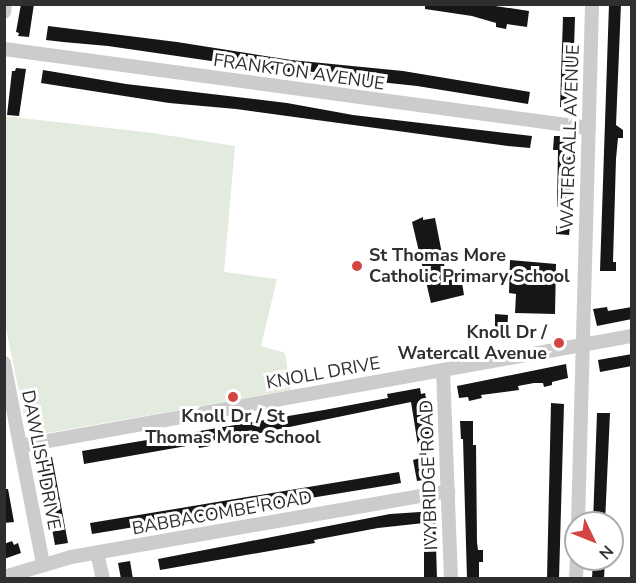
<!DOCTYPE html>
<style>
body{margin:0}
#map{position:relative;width:636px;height:583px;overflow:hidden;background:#fff;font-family:"Nunito Sans",sans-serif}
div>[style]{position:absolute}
.green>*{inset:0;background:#e3eade}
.building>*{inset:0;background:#161616}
.minor>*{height:14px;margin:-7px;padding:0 7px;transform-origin:7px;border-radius:7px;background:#ccc}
.dots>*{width:16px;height:16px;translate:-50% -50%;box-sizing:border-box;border:3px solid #fff;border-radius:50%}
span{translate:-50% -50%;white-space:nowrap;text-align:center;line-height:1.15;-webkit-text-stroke:6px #fff;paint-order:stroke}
.street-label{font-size:18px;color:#2f2f2f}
.poi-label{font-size:18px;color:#2f2f2f;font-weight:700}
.left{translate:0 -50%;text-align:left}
.right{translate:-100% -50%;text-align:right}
.frame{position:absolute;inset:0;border:6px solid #2f2f2f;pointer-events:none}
.north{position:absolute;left:564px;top:511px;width:60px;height:60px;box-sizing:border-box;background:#fff;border:2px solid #acacac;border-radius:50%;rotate:133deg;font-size:16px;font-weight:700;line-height:24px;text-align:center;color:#2f2f2f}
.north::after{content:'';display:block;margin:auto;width:21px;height:27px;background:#d44542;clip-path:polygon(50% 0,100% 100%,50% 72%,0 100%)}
</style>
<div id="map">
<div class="green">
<i style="clip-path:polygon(4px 116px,153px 133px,235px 146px,224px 272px,277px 279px,261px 346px,285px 353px,291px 390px,36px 435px,27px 431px,5px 324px)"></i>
</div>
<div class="building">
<i style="clip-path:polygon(21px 4px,34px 4px,29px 37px,18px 36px,19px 33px,16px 32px)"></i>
<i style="clip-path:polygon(425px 4px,482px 4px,529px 11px,527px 27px,507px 24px,506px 29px,496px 27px,496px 23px,472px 16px,425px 9px)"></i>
<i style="clip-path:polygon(609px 4px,621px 4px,616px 125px,623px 130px,623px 138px,618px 138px,616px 159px,613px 262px,616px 262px,616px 271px,600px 271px)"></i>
<i style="clip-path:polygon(563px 17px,575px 17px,572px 108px,560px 107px)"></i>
<i style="clip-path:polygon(48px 26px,177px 42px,291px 60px,403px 71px,530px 92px,528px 104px,417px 86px,286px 72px,108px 46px,63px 42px,46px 40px)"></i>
<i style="clip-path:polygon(16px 68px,26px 69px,19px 116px,7px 115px,12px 71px,15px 71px)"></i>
<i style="clip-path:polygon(43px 70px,126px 84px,287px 103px,353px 115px,532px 136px,530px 148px,508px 146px,236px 109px,169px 103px,41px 83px)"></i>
<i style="clip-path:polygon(554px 136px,573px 136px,570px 207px,557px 207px,558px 150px,553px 150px)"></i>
<i style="clip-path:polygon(423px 217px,423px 220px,435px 218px,446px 274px,460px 270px,464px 295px,431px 303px,412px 222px)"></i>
<i style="clip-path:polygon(556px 226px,570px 226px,569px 235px,556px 234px)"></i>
<i style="clip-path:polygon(510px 260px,556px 264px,555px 314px,515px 313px,516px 294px,509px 293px)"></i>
<i style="clip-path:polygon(607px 307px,608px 311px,632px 307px,632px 319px,597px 326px,593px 309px)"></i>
<i style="clip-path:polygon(495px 314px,508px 315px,507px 339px,495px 338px)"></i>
<i style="clip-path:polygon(632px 354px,632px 366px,600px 372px,598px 360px)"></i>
<i style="clip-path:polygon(566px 364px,568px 378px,552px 382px,552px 385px,544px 387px,543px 383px,534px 383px,518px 386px,519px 390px,481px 395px,482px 398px,469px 401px,468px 397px,459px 398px,457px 386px)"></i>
<i style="clip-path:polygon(420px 388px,421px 394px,425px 393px,431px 425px,428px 425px,433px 452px,426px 453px,430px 479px,417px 481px,413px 460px,420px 458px,411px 402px,241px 437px,209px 441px,210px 446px,199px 448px,198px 444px,84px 464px,82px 451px,324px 410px,388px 398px,387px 394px)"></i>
<i style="clip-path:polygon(551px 403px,564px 404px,559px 579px,547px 579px)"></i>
<i style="clip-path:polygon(597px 413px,610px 413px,605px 523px,593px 523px)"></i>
<i style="clip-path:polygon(460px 421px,473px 421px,473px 445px,476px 445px,477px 542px,478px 550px,483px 550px,483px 562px,479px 562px,479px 579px,467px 579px,463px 439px,461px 439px)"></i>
<i style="clip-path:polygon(52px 457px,68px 543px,55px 545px,39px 459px)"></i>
<i style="clip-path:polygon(399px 472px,401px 483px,390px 485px,92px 534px,90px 523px)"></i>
<i style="clip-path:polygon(4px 489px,8px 489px,14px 522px,4px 523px)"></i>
<i style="clip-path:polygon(435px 511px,437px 579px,424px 579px,424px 523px,378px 528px,314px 540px,315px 543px,160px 570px,158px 559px,390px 514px)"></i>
<i style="clip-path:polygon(12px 541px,14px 545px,18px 543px,21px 553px,4px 559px,4px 544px)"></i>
<i style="clip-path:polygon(593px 559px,605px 559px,604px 579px,592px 579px)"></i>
<i style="clip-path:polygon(130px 561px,133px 579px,121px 579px,118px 563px)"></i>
</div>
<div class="minor">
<i style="left:4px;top:12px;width:8px;rotate:-83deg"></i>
<i style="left:4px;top:49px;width:590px;rotate:7.69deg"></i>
<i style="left:4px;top:363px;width:205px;rotate:79deg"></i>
<i style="left:443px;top:370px;width:208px;rotate:87.8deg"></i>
<i style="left:20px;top:446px;width:622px;rotate:-10.19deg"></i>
<i style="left:578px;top:523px;width:519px;rotate:-88.45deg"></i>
<i style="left:97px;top:553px;width:26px;rotate:77deg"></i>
<i style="left:4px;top:577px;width:70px;rotate:-16.6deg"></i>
<i style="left:71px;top:557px;width:383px;rotate:-9.9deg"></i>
<i style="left:576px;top:578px;width:19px;rotate:-87deg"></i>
</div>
<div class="dots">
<i style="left:357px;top:266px;background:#d44542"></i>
<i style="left:559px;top:343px;background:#d44542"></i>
<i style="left:233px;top:397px;background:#d44542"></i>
</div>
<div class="street-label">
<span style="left:299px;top:72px;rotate:8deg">FRANKTON AVENUE</span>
<span style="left:570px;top:137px;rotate:-88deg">WATERCALL AVENUE</span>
<span style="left:323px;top:373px;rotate:-10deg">KNOLL DRIVE</span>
<span style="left:41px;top:460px;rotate:79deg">DAWLISH DRIVE</span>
<span style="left:429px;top:475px;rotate:-92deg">IVYBRIDGE ROAD</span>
<span style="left:222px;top:513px;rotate:-10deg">BABBACOMBE ROAD</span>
</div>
<div class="poi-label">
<span class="left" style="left:369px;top:266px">St Thomas More<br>Catholic Primary School</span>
<span class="right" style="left:547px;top:343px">Knoll Dr /<br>Watercall Avenue</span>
<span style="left:233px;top:427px">Knoll Dr / St<br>Thomas More School</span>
</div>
<div class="frame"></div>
<div class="north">N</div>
</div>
